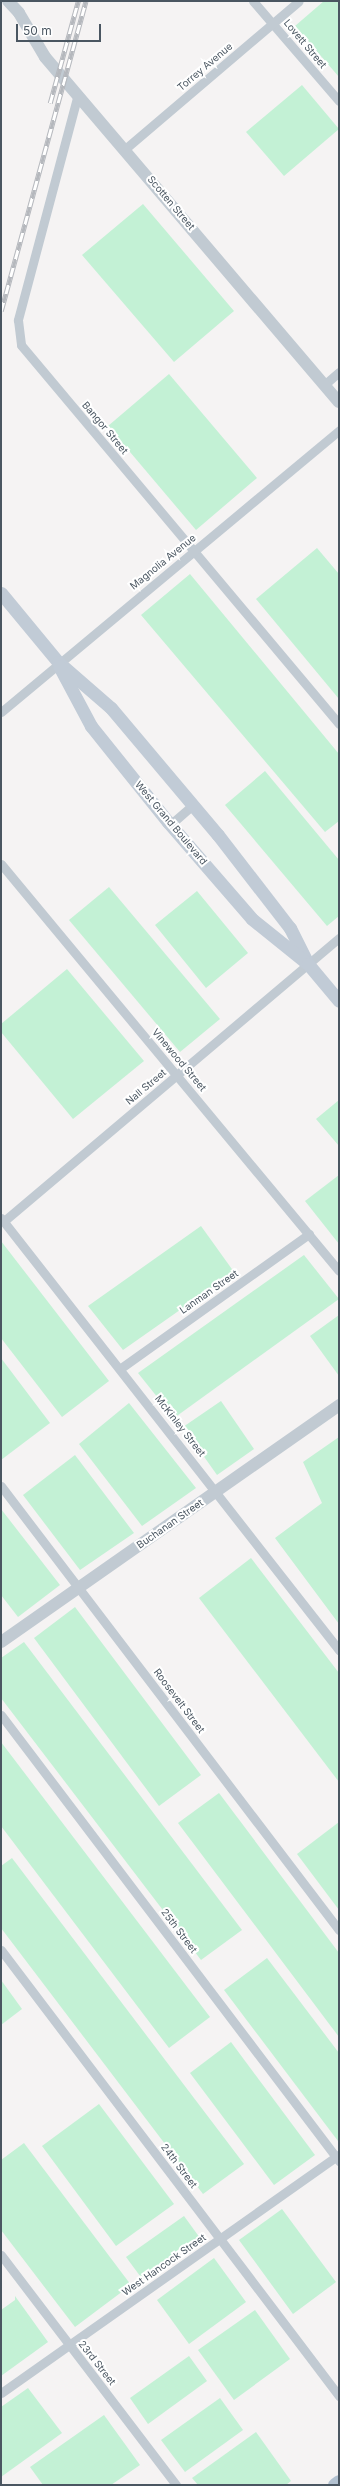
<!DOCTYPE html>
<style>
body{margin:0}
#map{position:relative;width:340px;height:2486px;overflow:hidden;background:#f5f3f3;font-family:Inter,sans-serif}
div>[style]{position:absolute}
.green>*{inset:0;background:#c3f1d5}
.minor>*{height:9px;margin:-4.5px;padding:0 4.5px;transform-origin:4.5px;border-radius:4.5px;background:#c1cad2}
.tertiary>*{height:12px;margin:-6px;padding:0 6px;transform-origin:6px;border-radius:6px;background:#c1cad2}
.secondary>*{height:13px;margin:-6.5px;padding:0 6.5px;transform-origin:6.5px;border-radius:6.5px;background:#c1cbd6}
.primary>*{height:15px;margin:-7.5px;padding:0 7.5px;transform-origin:7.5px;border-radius:7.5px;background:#b3c2d1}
.rail>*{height:4.5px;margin-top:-2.25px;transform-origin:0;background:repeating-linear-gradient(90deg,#fff 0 9px,#b5b8bd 0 18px);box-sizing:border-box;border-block:1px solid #b5b8bd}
span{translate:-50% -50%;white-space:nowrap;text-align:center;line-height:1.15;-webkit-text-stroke:4px #fff;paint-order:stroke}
.street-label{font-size:10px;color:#4a5661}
.frame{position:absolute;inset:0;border:2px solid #4a5661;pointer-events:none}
.scale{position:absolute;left:16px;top:24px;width:85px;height:18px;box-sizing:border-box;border:2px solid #4a5661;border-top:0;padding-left:5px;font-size:12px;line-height:14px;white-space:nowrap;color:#4a5661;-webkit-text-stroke:3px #fff;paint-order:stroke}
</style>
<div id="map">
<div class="green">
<i style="clip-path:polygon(324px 1px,339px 1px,339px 77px,295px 26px)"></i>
<i style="clip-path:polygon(302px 85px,339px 129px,284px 176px,246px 132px)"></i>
<i style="clip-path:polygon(143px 204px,234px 311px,174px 362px,82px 255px)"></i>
<i style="clip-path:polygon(169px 374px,257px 478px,196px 530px,108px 426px)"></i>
<i style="clip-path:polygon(317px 548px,339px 574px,339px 699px,256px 599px)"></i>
<i style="clip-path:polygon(190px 574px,339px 754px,339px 821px,325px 832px,141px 615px)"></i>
<i style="clip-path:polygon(265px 771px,339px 860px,339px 916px,327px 926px,225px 805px)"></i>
<i style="clip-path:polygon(109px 887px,220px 1019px,180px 1052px,69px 920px)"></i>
<i style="clip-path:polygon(197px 891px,248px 953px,206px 988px,155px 925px)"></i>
<i style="clip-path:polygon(67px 969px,144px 1061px,73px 1119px,1px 1032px,1px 1024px)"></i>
<i style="clip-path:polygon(339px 1100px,339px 1146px,316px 1119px)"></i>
<i style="clip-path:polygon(339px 1175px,339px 1244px,305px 1201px)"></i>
<i style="clip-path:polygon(201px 1226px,234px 1272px,123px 1350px,88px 1306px)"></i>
<i style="clip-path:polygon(1px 1241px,109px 1381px,62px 1417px,1px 1338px)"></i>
<i style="clip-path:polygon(304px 1255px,339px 1299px,174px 1418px,138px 1373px)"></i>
<i style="clip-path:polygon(339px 1315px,339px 1376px,310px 1336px)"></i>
<i style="clip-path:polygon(1px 1358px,50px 1423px,1px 1460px)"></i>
<i style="clip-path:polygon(221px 1401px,254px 1449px,217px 1475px,183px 1427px)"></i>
<i style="clip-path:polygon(129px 1403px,196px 1488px,142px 1526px,79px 1444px)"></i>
<i style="clip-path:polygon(339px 1437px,339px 1624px,275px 1538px,322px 1503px,303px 1462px)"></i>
<i style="clip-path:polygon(75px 1455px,134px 1533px,80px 1570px,23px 1495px)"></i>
<i style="clip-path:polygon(1px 1509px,60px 1585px,18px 1617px,1px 1595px)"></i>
<i style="clip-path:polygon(251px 1558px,339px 1673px,339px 1782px,199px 1598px)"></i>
<i style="clip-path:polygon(75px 1607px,201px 1775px,159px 1806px,34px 1638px)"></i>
<i style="clip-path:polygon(24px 1642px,242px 1930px,201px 1960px,1px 1698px,1px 1658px)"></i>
<i style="clip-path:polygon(1px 1742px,210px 2017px,169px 2048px,1px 1826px)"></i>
<i style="clip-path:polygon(219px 1793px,339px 1953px,339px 2037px,178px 1823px)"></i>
<i style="clip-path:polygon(339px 1822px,339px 1910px,297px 1854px)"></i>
<i style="clip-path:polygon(12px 1858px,244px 2164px,203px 2194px,1px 1928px,1px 1866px)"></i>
<i style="clip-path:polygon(267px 1958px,339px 2053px,338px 2141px,224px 1990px)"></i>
<i style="clip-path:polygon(1px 1980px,22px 2009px,1px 2025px)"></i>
<i style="clip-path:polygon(231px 2042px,315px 2155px,274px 2185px,190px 2073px)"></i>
<i style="clip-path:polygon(99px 2104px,174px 2204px,116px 2246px,42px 2146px)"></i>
<i style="clip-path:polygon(24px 2143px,131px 2285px,75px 2327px,1px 2230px,1px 2160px)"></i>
<i style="clip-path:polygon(282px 2209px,336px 2282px,293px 2314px,239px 2240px)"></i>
<i style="clip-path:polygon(184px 2216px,200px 2238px,143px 2280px,126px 2257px)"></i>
<i style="clip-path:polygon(214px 2258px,246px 2302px,189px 2344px,157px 2300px)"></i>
<i style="clip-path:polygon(15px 2296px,48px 2342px,1px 2376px,1px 2310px,15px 2300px)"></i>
<i style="clip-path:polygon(255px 2310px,290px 2359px,234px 2400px,198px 2350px)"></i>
<i style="clip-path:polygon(189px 2356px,207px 2381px,148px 2424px,130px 2398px)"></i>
<i style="clip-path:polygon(28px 2388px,62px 2433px,1px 2477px,1px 2407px)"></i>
<i style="clip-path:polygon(220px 2398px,243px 2430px,185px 2472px,161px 2440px)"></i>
<i style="clip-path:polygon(104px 2415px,140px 2465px,111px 2485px,43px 2485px,30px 2467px)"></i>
<i style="clip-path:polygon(256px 2432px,291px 2481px,286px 2485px,198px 2485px,192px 2478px)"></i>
</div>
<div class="minor">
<i style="left:253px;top:1px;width:132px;rotate:49.3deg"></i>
<i style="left:78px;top:94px;width:234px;rotate:104.9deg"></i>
<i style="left:18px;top:320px;width:25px;rotate:83deg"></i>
<i style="left:21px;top:345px;width:495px;rotate:50deg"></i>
<i style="left:125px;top:149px;width:228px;rotate:-40.4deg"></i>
<i style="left:324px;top:385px;width:20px;rotate:-41deg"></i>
<i style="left:1px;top:712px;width:440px;rotate:-39.8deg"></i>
<i style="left:171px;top:824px;width:29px;rotate:-41deg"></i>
<i style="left:1px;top:864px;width:529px;rotate:50.29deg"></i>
<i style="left:1px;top:1218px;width:549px;rotate:51.96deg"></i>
<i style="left:4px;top:1221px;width:439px;rotate:-40.2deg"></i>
<i style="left:121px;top:1368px;width:231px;rotate:-35.5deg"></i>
<i style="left:1px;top:1486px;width:558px;rotate:52.72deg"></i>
<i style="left:1px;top:1715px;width:560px;rotate:52.84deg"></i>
<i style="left:1px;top:1950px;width:560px;rotate:52.84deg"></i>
<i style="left:1px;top:2255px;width:289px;rotate:52.7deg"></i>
<i style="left:1px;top:2393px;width:413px;rotate:-35.2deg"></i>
</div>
<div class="tertiary">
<i style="left:8px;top:1px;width:16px;rotate:47deg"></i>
<i style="left:19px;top:13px;width:51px;rotate:59.4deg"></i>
<i style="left:45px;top:57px;width:453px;rotate:49.6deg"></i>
<i style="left:1px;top:1642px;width:413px;rotate:-35deg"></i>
</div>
<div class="secondary">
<i style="left:1px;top:593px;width:89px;rotate:50.4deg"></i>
<i style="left:58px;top:662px;width:70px;rotate:41deg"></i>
<i style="left:111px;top:708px;width:166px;rotate:49.9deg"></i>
<i style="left:218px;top:835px;width:118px;rotate:52.3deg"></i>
<i style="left:290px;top:928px;width:40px;rotate:63.4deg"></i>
<i style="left:59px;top:666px;width:68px;rotate:61.9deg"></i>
<i style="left:91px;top:726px;width:123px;rotate:51.3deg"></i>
<i style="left:168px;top:822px;width:128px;rotate:49.1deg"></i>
<i style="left:252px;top:919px;width:72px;rotate:38.8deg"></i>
<i style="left:308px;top:964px;width:48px;rotate:50deg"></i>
</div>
<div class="primary">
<i style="left:335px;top:2485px;width:5px;rotate:-37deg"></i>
</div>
<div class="rail">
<i style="left:50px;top:103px;width:106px;rotate:-74.6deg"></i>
<i style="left:1px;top:311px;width:321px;rotate:-74.7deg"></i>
</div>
<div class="street-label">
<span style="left:305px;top:44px;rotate:50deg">Lovett Street</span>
<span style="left:205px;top:67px;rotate:-40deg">Torrey Avenue</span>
<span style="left:171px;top:203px;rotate:50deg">Scotten Street</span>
<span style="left:105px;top:428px;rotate:50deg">Bangor Street</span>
<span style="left:163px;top:562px;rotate:-39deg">Magnolia Avenue</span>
<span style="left:171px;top:823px;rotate:50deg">West Grand Boulevard</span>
<span style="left:179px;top:1060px;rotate:50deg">Vinewood Street</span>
<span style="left:146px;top:1087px;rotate:-40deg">Nall Street</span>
<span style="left:209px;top:1292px;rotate:-35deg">Lanman Street</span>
<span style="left:180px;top:1426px;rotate:52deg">McKinley Street</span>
<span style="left:170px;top:1524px;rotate:-35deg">Buchanan Street</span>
<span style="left:179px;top:1701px;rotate:53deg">Roosevelt Street</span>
<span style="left:179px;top:1931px;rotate:53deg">25th Street</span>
<span style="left:179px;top:2166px;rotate:53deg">24th Street</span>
<span style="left:164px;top:2265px;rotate:-35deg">West Hancock Street</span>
<span style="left:97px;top:2363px;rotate:52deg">23rd Street</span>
</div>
<div class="frame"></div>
<div class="scale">50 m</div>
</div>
